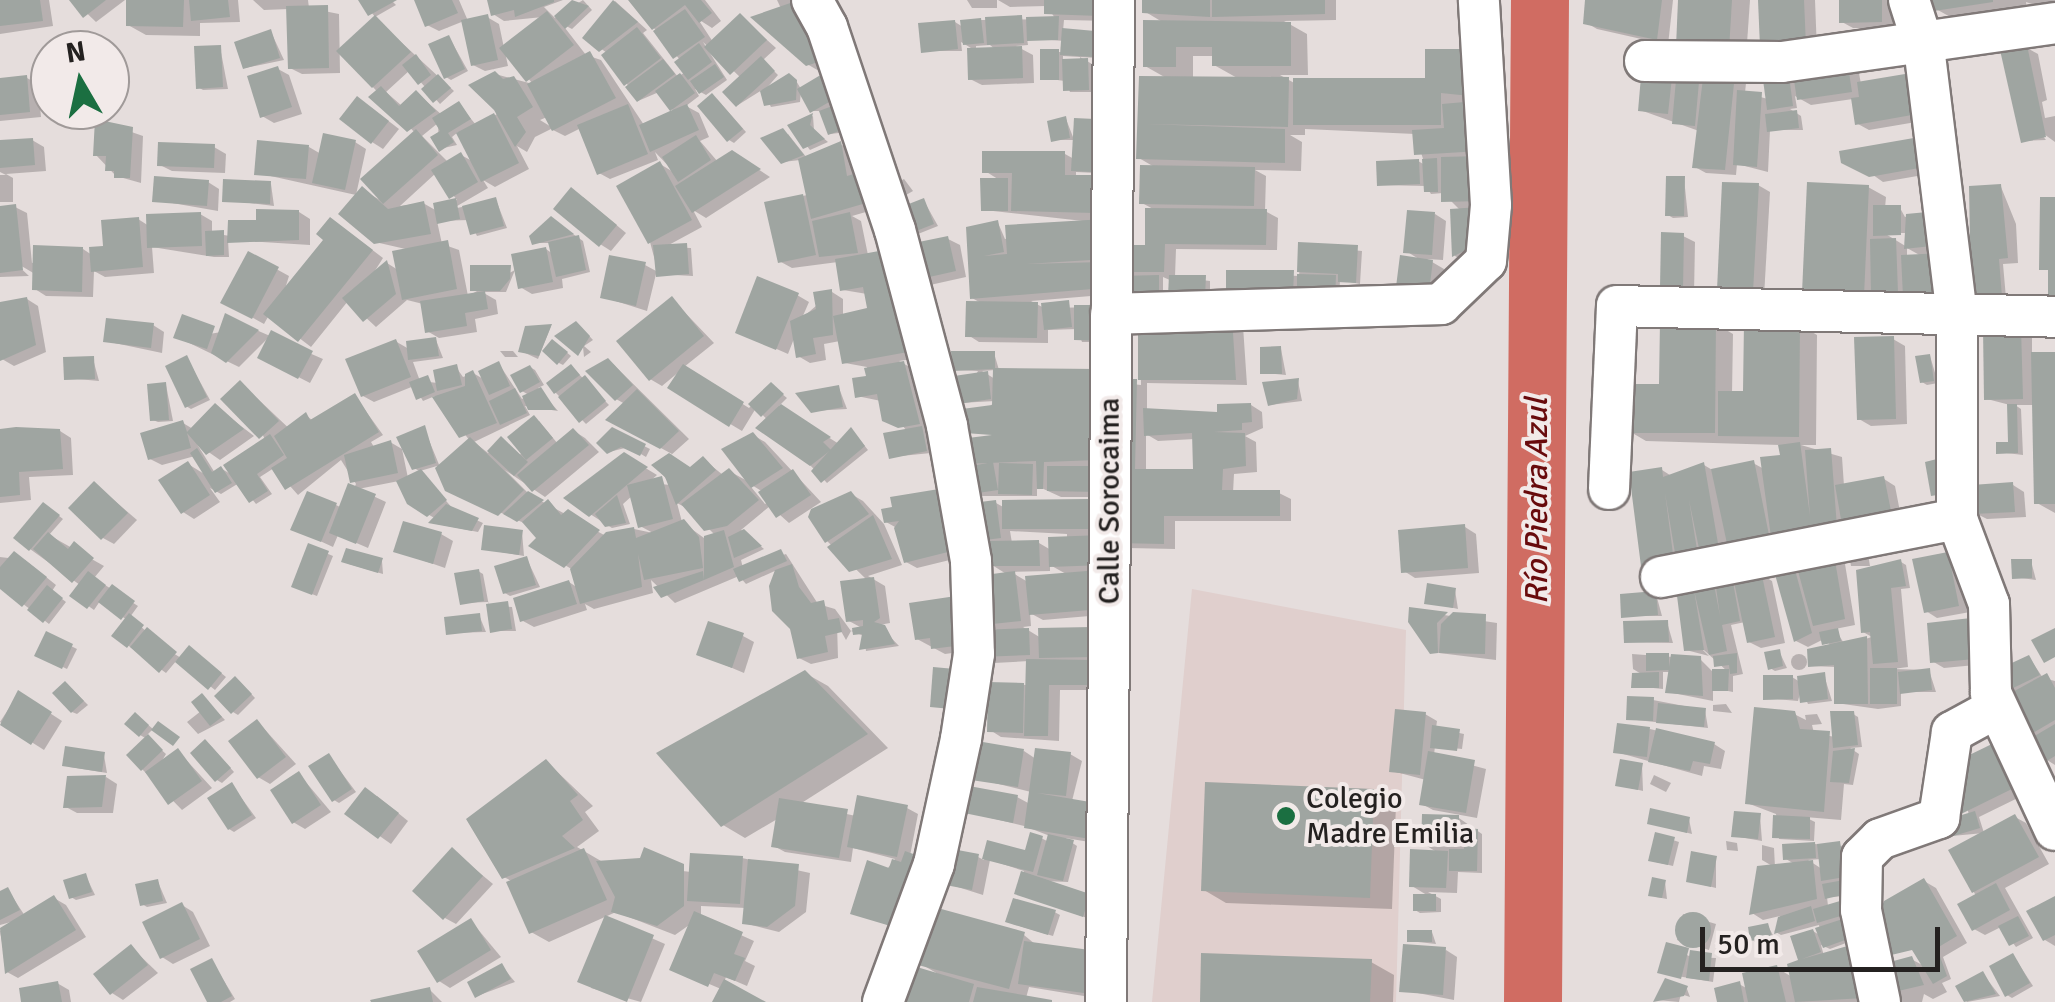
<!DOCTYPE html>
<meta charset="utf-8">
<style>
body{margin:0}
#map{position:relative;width:2055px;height:1002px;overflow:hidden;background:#e5dddc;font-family:Signika,sans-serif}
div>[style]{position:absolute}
.built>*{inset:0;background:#e0cfcd}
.shadow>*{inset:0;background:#0003}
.round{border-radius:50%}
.river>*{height:58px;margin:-29px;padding:0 29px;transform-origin:29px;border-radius:29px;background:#d06c62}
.building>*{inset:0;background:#9fa5a1}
.roads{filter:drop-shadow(2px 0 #807978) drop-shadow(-2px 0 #807978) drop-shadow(0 2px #807978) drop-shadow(0 -2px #807978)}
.minor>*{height:40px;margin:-20px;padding:0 20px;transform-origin:20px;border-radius:20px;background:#fff}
.dots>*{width:28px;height:28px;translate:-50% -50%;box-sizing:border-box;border:5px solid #f2eae9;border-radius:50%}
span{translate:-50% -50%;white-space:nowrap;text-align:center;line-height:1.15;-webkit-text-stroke:8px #f2eae9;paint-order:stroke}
.street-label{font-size:30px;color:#242120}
.poi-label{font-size:30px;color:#242120}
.left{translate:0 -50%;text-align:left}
.water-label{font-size:32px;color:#680a0c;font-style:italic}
.north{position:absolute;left:30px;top:30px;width:100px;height:100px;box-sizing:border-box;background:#f2eae9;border:2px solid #a09a99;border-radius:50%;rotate:351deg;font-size:28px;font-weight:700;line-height:40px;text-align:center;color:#242120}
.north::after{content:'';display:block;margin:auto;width:35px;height:45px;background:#1b6f41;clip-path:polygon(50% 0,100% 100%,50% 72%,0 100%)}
.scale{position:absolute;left:1700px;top:927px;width:240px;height:45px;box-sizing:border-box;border:5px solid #242120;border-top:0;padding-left:12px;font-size:30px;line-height:35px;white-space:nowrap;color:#242120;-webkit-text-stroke:8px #f2eae9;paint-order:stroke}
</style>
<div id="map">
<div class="built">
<i style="clip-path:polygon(1192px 589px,1406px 630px,1396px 1002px,1152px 1002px)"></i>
</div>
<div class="shadow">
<i style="clip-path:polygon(0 0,49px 0,53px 26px,0 34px)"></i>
<i style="clip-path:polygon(73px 0,125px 0,96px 22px)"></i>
<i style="clip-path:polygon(129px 0,238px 0,240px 22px,200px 23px,200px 36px,146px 35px,128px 25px)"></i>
<i style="clip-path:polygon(253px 0,308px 0,309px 8px,339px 14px,340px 73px,302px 74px,290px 68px,289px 9px,264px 10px)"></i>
<i style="clip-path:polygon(362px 0,391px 0,396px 5px,375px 17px)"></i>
<i style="clip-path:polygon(evenodd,417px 0,459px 0,468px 21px,487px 17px,499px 24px,504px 48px,543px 17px,504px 21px,493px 14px,489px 0,563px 0,544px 7px,555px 18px,583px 0,592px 10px,572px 29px,562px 24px,586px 55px,601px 60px,644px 125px,674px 112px,659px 92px,638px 101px,607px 53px,585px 37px,615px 1px,647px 30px,643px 33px,678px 77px,685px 72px,680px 60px,631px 0,705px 0,721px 21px,712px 28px,698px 19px,713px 42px,740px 16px,776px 48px,763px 60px,778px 75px,765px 90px,795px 79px,801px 89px,846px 97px,831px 106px,848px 132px,830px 134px,822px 111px,812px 111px,801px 91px,800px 102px,771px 107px,762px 90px,738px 105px,741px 78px,703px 42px,727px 80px,706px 95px,695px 89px,699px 96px,686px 106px,699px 113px,709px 137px,700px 141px,718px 162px,744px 160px,770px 177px,706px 218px,693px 210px,702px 227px,665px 247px,691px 248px,693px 276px,656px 274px,647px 311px,603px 297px,645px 265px,658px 272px,650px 242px,660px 164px,675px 173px,655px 152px,658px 160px,610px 179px,599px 173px,581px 128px,565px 136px,551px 129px,535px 137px,527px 152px,517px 146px,529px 169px,495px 187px,483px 180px,488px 188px,452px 209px,496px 200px,507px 228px,477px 236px,469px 220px,437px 221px,442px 244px,459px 250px,468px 296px,515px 270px,506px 292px,482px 292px,496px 300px,498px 314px,475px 319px,477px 332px,439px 338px,427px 331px,423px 304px,407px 300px,376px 327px,348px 301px,311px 347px,269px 315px,264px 324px,224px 302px,249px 254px,289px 276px,284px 292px,342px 227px,383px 258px,371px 277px,387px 263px,398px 270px,410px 250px,375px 242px,362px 190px,382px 201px,415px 133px,340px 51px,375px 18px,454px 91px,440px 104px,410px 70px,386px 92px,402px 106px,417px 93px,442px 115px,459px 104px,476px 125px,499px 113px,495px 74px,533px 84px,505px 52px,508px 66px,485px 71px,473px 65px,464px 21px,439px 31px,427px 25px,417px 0,547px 117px,553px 128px,540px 120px,547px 117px,417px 0,438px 123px,439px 149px,457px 145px,452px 137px,458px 132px,474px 162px,461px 155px,448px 162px,422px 136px,438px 123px,417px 0,436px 173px,457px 200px,436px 205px,437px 211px,423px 203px,400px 206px,436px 173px)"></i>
<i style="clip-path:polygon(777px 0,802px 0,832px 67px,819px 71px,807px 64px)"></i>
<i style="clip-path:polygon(967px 0,997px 0,997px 8px,972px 8px)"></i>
<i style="clip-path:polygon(evenodd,998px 0,1112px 0,1111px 21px,1064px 20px,1063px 31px,1098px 58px,1080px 57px,1092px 64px,1093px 92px,1070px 92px,1065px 81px,1042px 78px,1042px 52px,1063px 52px,1064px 41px,1027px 38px,1028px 45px,1016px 46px,1033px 55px,1034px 83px,982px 85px,970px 79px,976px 51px,961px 42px,962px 51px,923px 51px,955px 22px,963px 27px,981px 20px,1056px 19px,1046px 6px,1010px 7px,998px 0,990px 45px,996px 50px,976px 50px,976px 46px,990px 45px,998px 0,1063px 56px,1080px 57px,1080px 61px,1063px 61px,1063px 56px)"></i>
<i style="clip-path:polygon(evenodd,1145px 0,1336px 0,1336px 20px,1284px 21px,1307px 34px,1308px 75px,1280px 75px,1296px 84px,1428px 81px,1428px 52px,1487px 110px,1466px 262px,1455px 256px,1452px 211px,1461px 211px,1443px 193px,1431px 194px,1426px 186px,1379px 185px,1418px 161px,1425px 165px,1415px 134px,1305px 129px,1305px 135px,1290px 135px,1302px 142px,1301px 171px,1255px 170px,1266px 176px,1265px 211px,1278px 218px,1277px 250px,1176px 249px,1175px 277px,1210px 281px,1210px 298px,1163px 277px,1163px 298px,1115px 294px,1031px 301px,1044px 308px,1104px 307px,1109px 342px,1082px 342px,1077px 329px,1048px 330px,1048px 343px,979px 342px,968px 335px,981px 303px,972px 298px,969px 260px,998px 223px,1005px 239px,1092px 222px,984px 210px,1001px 181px,985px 171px,1065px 154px,1074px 159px,1075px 140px,1054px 140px,1066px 119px,1073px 137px,1094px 122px,1097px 173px,1076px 172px,1076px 177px,1117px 247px,1147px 248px,1155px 210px,1142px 203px,1156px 168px,1139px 158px,1141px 78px,1168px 79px,1145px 66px,1164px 23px,1144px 11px,1145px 0,1193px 56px,1214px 56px,1214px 65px,1239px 79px,1193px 79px,1193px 56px)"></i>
<i style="clip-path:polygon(1588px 0,1673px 0,1668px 45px,1597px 29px,1585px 22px)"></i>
<i style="clip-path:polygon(1680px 0,1750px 0,1746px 58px)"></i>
<i style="clip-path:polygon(1761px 0,1815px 0,1817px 51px)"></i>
<i style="clip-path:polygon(1841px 0,1892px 0,1893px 28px,1853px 28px,1842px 22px)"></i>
<i style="clip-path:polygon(1935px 0,2055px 0,2055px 12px,2026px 2px,2027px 9px,1954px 19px,1936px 9px)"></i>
<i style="clip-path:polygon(271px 32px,284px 60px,245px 68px)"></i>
<i style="clip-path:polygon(449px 37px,468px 71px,451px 80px,446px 77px)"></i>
<i style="clip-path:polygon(220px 47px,228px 89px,203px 90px,198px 87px)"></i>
<i style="clip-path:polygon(2027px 48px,2038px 54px,2047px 100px,2042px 102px,2045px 118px,2055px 116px,2055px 142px,2037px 129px,2046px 140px,2023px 141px)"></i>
<i style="clip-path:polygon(1644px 67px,1734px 76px,1746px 83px,1745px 93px,1768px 99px,1764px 74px,1858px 68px,1861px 84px,1904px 77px,1916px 83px,1922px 121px,1869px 130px,1858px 124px,1853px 99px,1811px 105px,1795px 96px,1797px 108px,1790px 109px,1801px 116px,1803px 130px,1770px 130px,1768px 172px,1737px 164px,1736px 175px,1706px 173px,1695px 167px,1699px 131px,1640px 110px)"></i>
<i style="clip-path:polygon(278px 69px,289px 75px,302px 114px,274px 123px,262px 116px)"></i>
<i style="clip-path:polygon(27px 78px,38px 84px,41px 117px,0 121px,0 80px)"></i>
<i style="clip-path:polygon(110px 83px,125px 86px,124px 96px,110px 95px)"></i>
<i style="clip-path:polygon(717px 99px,746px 132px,734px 143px,729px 140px)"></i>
<i style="clip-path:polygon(369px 106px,399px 129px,383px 149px,372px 142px)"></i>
<i style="clip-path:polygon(58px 110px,101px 110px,100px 121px,143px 136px,141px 183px,116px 176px,95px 154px,97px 124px)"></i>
<i style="clip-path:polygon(813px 116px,814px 130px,828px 142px,810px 150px,791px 126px)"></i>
<i style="clip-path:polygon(788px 134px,807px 158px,840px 144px,852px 150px,890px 205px,852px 216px,861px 221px,868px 255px,918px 358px,899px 361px,915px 370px,931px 453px,891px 457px,907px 431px,881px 401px,857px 396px,868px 378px,867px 367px,845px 363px,840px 341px,824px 344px,826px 360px,810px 363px,798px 356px,795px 336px,788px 354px,738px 332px,797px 295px,809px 302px,802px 318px,832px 292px,843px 299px,843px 315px,870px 310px,867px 294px,843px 290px,838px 262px,792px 268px,781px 262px,767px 204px,807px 195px,800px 160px,783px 162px)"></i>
<i style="clip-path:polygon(32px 140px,44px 147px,46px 171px,6px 174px,13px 178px,13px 202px,0 202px,0 175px,6px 175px,0 172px,0 143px)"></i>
<i style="clip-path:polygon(355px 142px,366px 149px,356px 195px,257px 173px,309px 147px,321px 154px)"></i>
<i style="clip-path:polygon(214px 147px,226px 154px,225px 173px,172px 171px,160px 165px)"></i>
<i style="clip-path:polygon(1842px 153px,1946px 171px,1883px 182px)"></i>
<i style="clip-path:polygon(1684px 178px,1688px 217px,1673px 218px,1668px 215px)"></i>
<i style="clip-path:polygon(904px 179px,913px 191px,899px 199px,889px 187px)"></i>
<i style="clip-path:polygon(208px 182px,219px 189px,218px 211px,155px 200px)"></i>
<i style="clip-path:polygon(271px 184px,274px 206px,224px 200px)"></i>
<i style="clip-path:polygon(1758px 185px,1770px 192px,1764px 297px,1731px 296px)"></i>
<i style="clip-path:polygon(evenodd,1868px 187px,1886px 197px,1885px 208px,1900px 208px,1905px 217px,1937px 213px,1957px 300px,1822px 302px,1868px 187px,1884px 233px,1914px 233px,1907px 247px,1884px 233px,1868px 187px,1907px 248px,1923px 257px,1907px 258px,1907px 248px)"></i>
<i style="clip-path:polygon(2001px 187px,2016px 224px,2018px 263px,2003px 264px,2006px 298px,1979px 298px)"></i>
<i style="clip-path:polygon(583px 197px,626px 233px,611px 251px,600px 244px)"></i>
<i style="clip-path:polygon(924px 201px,938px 226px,913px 236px)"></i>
<i style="clip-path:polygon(15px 207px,27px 213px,32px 263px,83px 249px,92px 255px,138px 219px,149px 226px,200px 214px,212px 221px,212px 233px,230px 236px,299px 212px,310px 219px,310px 245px,228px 240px,229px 257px,214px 257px,152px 247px,154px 273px,105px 277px,94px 271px,93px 297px,46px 296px,35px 289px,35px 274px,13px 261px,29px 276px,0 277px,0 208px)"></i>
<i style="clip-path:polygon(1435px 214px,1446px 221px,1443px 260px,1427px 259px,1444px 269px,1439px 304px,1409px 300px,1422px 261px,1406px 251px)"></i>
<i style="clip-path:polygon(556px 222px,583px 241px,590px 272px,562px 279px,563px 288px,532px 294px,520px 287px,546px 249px,553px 254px,551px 243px,534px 243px)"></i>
<i style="clip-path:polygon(1683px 236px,1695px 242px,1694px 294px,1662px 287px)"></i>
<i style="clip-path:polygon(948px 239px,960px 245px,966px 277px,930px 285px,919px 278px)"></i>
<i style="clip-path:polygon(1301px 245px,1362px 251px,1360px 284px,1340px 280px,1339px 301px,1228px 273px,1299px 276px)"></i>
<i style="clip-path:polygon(27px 299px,38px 306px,46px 352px,14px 366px,2px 359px,0 305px)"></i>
<i style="clip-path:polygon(672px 299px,714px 343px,684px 367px,749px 408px,771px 385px,787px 398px,779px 406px,839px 444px,852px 430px,868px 450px,827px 483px,756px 408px,742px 431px,670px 388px,680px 371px,662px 386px,650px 379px)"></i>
<i style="clip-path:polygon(226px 317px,323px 359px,310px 383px,271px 363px,268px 338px,239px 367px,181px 339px,221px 332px)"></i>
<i style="clip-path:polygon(evenodd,1140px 320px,1243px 326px,1247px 385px,1147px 383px,1147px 411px,1220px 414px,1251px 405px,1262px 412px,1263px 428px,1245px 436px,1256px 442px,1257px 472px,1234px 474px,1233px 493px,1279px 493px,1291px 499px,1291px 521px,1175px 521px,1175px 549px,1128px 548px,1110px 497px,1061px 497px,1037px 486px,1037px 496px,978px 496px,966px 463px,995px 432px,967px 432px,995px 401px,960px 403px,978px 371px,954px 370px,994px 353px,999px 370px,1141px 385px,1140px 320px,995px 370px,995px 379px,982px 371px,995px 370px,1140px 320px,1146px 434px,1158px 441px,1195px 439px,1196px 471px,1146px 471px,1146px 434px)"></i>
<i style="clip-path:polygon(1716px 324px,1733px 334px,1732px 394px,1746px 394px,1800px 325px,1817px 335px,1816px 445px,1801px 445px,1842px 457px,1844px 486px,1884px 479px,1895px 486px,1902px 522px,1656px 579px,1662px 470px,1673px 477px,1704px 465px,1714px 471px,1753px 463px,1764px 469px,1783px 457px,1781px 445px,1646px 441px,1629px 431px)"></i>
<i style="clip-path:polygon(153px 325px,164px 332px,162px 353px,105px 341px)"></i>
<i style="clip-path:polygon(551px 326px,538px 359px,521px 351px)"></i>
<i style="clip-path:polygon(581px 327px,593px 340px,584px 346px,591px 352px,584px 357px)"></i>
<i style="clip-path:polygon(1986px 330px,2032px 336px,2032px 355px,2055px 354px,2055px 513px,2037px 503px,2034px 405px,2015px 405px,2021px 409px,2023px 455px,1998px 452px,2011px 444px,2010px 405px,1987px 399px)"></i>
<i style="clip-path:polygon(1893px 339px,1905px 346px,1907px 424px,1871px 426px,1859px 419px)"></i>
<i style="clip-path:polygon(evenodd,436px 340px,443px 358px,413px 362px,420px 381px,438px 383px,456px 367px,463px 377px,473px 373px,485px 380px,499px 364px,522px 399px,529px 395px,522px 391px,530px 367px,535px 370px,544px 385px,538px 388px,558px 411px,525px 406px,530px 415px,474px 442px,488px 453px,502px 439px,520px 455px,539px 421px,558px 444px,574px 431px,585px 438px,599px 452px,545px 497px,505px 470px,530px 495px,606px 536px,634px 529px,653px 533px,640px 526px,633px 495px,623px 504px,630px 524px,612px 528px,590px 514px,624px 455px,657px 475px,648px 483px,671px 485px,655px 465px,672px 454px,609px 420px,625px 404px,616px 399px,613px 364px,689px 439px,670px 456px,691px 469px,703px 459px,723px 475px,729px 471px,751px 483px,753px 435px,765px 442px,821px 502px,789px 523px,770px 506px,741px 530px,764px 549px,741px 560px,743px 568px,786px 554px,818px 604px,835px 609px,851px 631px,860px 627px,849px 621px,867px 580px,827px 541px,851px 494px,863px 501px,884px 524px,902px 565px,868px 576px,885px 586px,890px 623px,879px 625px,899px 646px,866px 651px,864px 636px,851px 631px,846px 640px,837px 624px,838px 658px,811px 664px,799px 658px,777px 570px,746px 584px,739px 576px,675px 603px,651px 580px,653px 593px,594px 609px,585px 604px,587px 610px,534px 627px,523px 621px,569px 582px,578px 588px,573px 570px,532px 545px,539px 538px,524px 523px,447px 489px,437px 466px,420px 471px,454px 510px,483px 523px,478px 532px,432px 523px,436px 519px,409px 503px,399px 481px,358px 489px,386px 502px,368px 548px,338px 535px,333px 547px,294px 529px,336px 505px,344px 509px,356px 484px,341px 460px,298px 495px,274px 468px,260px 477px,272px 494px,256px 504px,239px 483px,221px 494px,210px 488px,220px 502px,194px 519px,183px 512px,188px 464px,206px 475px,195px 456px,162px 465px,150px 459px,183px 423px,193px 429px,215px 406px,254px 436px,220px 460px,197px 444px,215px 473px,222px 469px,234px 476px,265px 440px,241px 383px,296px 435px,306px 415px,313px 421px,355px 396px,383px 435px,371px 442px,374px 447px,390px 442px,402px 449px,408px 478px,421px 472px,414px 468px,424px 428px,440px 467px,470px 441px,435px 396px,423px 401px,414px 386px,374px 402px,363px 396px,395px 341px,409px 349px,436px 340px,747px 482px,763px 492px,768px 502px,765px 504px,747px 482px,436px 340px,677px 503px,690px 510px,715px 535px,704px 538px,682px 522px,677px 503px)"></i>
<i style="clip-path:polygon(558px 345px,571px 356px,563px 365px,559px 363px)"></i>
<i style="clip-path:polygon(1281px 349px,1286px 375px,1263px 373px)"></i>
<i style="clip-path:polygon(500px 351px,513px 351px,518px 357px,505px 357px)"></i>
<i style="clip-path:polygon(1930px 356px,1938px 383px,1927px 385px,1922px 382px)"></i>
<i style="clip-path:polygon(187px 358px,210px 400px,191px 409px,186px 406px)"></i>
<i style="clip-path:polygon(93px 359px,99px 381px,66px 378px)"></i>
<i style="clip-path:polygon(572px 367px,609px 405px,586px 424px,555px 392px)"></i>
<i style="clip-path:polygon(1298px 381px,1302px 401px,1270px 405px)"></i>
<i style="clip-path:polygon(166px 385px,173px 421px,158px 422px,153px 420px)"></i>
<i style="clip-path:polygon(839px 388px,847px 409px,812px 411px)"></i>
<i style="clip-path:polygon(612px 430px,650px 449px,646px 457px,629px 447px,609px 452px)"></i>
<i style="clip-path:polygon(60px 431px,71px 438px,73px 475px,29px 477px,31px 500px,0 503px,0 433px)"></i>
<i style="clip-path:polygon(95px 484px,137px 520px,114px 544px,103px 538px)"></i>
<i style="clip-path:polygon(2013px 485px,2024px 492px,2026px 517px,1987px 519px,1975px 513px)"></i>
<i style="clip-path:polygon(939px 491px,962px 557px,917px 568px,906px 562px,895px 527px,886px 522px)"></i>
<i style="clip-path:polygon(evenodd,1088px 502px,1100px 509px,1113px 614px,1043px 620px,1030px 613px,1031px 626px,1023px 627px,1041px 638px,1091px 630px,1104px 690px,1060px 690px,1059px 741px,1001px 737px,990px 730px,991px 684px,1028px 685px,1029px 661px,994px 663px,982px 656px,1000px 632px,985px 623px,1008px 575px,992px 565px,991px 546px,983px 547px,996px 503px,1005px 508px,1088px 502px,1010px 531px,1067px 534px,1067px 539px,1051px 550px,1039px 543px,1012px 543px,1010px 531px,1088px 502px,1050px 565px,1068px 575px,1028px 582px,1011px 572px,1050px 571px,1050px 565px)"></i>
<i style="clip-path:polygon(49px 508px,63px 519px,49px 535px,104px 566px,94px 578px,138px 606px,130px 617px,165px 648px,181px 658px,194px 651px,226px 677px,215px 690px,177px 660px,166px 673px,115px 636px,127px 620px,100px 601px,94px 610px,73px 595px,80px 585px,30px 549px)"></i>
<i style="clip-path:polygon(1465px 527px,1476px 534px,1479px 573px,1415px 578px,1404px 571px)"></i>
<i style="clip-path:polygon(522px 532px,524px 556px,483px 549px)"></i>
<i style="clip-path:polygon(441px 534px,453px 541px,445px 568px,396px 551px)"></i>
<i style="clip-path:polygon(309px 546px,333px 556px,317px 596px,299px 589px)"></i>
<i style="clip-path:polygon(1849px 554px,1868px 554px,1870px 566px,1851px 566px)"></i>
<i style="clip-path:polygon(1947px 555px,1959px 561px,1970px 612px,1937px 618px,1926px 611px)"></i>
<i style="clip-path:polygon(0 557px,25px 560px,56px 585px,52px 591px,66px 602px,49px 624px,0 586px)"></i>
<i style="clip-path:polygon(1833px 558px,1845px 564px,1855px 625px,1835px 629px,1845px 645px,1872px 637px,1863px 632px,1901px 562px,1906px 565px,1910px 588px,1901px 589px,1908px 667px,1893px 669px,1929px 670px,1936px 692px,1901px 692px,1901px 706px,1878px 709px,1836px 703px,1836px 667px,1811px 666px,1835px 649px,1824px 639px,1808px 647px,1796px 641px,1778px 573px)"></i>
<i style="clip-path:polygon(527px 559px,540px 587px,510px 596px,505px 593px)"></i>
<i style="clip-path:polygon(382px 561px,383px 574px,349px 564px)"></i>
<i style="clip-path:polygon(2031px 561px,2036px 580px,2014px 577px)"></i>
<i style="clip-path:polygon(478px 571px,483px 574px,489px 606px,512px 607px,516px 631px,492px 631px,488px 602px,462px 603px)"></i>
<i style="clip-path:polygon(1760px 574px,1772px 581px,1785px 643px,1761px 648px,1749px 642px,1745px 622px,1731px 625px,1743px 674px,1733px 676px,1733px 692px,1713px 688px,1713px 705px,1726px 704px,1732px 713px,1713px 711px,1713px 701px,1668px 692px,1671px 672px,1663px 672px,1663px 689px,1634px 686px,1643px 675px,1633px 669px,1632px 654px,1700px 659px,1712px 671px,1727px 671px,1695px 642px,1709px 656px,1686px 650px,1679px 590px)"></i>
<i style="clip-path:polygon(1455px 590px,1458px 609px,1427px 602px)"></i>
<i style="clip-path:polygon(1656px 594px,1662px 616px,1624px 616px)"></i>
<i style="clip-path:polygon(912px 605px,974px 650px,945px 654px,917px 639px)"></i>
<i style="clip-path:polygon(1411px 610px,1497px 623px,1496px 660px,1431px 652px)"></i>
<i style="clip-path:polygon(479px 615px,486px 632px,449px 633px)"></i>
<i style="clip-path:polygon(1667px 622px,1673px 643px,1627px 642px)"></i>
<i style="clip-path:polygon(1929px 625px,1986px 664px,1944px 668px,1932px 661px)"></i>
<i style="clip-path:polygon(47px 634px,77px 649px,67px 669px,38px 655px)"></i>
<i style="clip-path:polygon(743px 636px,754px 642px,744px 673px,699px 654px)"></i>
<i style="clip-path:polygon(1779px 651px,1787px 668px,1775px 671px,1770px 668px)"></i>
<i class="round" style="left:1791px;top:654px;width:16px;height:16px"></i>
<i style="clip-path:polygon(2029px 657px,2043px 678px,2055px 681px,2055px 765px,2047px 760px,2013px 688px)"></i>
<i style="clip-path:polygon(805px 673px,828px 686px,888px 748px,800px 804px,856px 816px,907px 808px,918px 814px,910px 856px,915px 935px,853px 912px,895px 859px,853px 848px,851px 862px,785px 852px,774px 846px,779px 818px,745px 838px,723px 825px)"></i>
<i style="clip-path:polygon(1824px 675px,1832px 701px,1808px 704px,1801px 689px,1798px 701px,1766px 698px,1792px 677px,1800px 682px)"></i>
<i style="clip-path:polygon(240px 682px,255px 698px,238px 715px,233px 712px)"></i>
<i style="clip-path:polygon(70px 687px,88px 705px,77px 714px,72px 712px)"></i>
<i style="clip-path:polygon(19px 693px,62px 721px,44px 750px,0 722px)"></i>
<i style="clip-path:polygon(202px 696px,225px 720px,198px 734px,187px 722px,201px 711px)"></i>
<i style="clip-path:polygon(1653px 700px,1705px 710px,1708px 728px,1628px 719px)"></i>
<i style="clip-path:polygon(1425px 714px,1437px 721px,1436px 728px,1464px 734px,1462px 749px,1435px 746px,1434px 755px,1486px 769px,1477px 818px,1433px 810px,1422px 804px,1426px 780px,1392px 771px)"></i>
<i style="clip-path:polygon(1794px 714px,1806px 720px,1805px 715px,1817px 714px,1822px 724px,1812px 725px,1814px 733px,1835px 737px,1853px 714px,1858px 717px,1862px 747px,1850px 748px,1859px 754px,1853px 785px,1844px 784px,1841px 820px,1805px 817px,1815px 822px,1814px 841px,1779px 839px,1776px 814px,1747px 803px)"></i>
<i style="clip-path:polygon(140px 718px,153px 729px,146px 736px,166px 754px,160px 764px,178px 751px,212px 788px,182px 810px,142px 769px,147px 739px,140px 735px)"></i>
<i style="clip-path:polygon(258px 722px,296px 764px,270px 784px,258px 777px)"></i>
<i style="clip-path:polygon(1650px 729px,1714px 744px,1725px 751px,1721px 769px,1704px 766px,1702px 776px,1616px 752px)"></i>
<i style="clip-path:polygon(210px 745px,234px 772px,222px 783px,217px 780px)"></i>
<i style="clip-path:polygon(1928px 747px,1946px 750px,1931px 805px,1920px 799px)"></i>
<i style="clip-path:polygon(1024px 751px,1036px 759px,1070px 754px,1082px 761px,1072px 801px,1102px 844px,1065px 838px,1077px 846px,1068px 882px,1043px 881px,1089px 897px,1095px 921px,1017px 892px,1024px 871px,990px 860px,983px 895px,942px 882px,978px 857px,984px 860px,989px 843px,1027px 853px,1041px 838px,1049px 842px,1050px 836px,1024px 826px,966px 812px,1017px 797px,1030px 804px,1031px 792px,974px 778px)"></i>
<i style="clip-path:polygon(104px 755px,107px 773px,70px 767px)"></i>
<i style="clip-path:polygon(329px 756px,356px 792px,339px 803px,334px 800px)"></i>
<i style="clip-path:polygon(547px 762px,593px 806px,585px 812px,599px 831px,577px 847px,601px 861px,691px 872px,742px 858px,810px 873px,806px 912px,779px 932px,744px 923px,746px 908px,701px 906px,701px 917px,754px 941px,745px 961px,755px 966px,747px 986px,726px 977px,724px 982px,761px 1002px,714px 1002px,721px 989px,681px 972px,692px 923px,675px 935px,616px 912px,549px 942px,531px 932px,513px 882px,504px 877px)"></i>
<i style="clip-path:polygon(1959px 763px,2028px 793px,1979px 817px,1984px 833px,2015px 817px,2026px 823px,2049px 864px,2005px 888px,2033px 938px,2016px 947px,2001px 927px,1985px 935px,1974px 929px,1976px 896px,1952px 851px,1984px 833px,1952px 836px,1969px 816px)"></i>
<i style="clip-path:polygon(1642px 765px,1643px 791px,1618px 785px)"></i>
<i style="clip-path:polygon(299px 774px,331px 812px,305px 829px,293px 822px)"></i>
<i style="clip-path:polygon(1654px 775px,1671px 783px,1666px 792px,1650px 784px)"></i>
<i style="clip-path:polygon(106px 777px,117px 784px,113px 813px,77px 813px,66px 807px)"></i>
<i style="clip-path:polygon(232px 785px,256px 818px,234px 832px,229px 829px)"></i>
<i style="clip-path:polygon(1374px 791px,1396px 804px,1392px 909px,1226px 903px,1204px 890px)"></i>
<i style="clip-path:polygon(377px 796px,408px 821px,391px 844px,347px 813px)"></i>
<i style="clip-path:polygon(1456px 816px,1482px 834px,1482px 873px,1458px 872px,1457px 893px,1428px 892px,1441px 899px,1441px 912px,1420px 913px,1415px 910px,1430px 897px,1412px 886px,1438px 853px,1424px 844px)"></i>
<i style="clip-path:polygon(1760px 816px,1762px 841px,1734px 836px)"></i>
<i style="clip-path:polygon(1689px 819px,1692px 834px,1649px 823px)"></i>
<i style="clip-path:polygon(1657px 835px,1679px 842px,1673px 866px,1656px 862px)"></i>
<i style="clip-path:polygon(1726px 841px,1737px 843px,1738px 851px,1727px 850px)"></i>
<i style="clip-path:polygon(evenodd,1815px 844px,1844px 846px,1849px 879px,1840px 880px,1850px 896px,1827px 897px,1828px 906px,1847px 902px,1862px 937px,1830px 949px,1821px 945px,1824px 956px,1873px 1002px,1720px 1002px,1739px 984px,1748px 989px,1777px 968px,1792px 977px,1805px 961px,1800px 958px,1813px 931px,1821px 936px,1819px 925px,1781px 935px,1774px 931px,1784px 928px,1780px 916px,1763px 920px,1752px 913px,1774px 867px,1762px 860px,1762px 845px,1774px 848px,1775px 867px,1796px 865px,1786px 859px,1815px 844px,1821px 859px,1822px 869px,1808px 860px,1821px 859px)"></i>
<i style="clip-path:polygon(452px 850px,493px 884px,456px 924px,445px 918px)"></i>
<i style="clip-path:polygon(1716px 858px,1716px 888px,1688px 881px)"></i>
<i style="clip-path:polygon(86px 876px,95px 895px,76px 900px,71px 897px)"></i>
<i style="clip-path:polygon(1924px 881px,1936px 888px,1967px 943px,1943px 957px,1951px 979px,1942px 983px,1947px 992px,1933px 999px,1924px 994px,1922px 1002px,1886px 1002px,1911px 959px,1928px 968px,1916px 952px,1889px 958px,1925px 950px)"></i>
<i style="clip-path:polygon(158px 882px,167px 903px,147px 907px,142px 904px)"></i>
<i style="clip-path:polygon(1665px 882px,1667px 899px,1656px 897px)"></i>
<i style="clip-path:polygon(8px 890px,25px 916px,54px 898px,66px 905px,86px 937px,18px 978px,7px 972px,0 931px,18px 920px,0 925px,0 894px)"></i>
<i style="clip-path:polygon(2055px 899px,2055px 946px,2045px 940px)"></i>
<i style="clip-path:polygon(182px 905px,193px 912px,210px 946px,173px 964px,162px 957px)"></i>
<i style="clip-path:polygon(1049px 909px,1060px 915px,1053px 936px,1013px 924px)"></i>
<i style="clip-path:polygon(1683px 914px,1716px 924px,1709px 950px,1677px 940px)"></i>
<i style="clip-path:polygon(606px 918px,665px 944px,641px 1002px,591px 988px)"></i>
<i style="clip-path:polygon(471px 921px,501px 957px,450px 988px,439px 981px)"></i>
<i style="clip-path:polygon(1768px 926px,1775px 939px,1769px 940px,1781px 954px,1769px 957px,1753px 940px)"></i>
<i style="clip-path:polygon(1432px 932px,1436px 944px,1409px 941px)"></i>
<i style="clip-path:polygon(1024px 935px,1102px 999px,1029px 987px,1026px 998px,1049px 1002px,906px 1002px,938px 974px,921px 964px)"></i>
<i style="clip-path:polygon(1667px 945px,1691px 957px,1716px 958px,1713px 982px,1665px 974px)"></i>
<i style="clip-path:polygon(131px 947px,158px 973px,123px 1000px,112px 993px)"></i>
<i style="clip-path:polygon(1446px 950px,1457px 957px,1454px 1000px,1402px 990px)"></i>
<i style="clip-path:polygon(2013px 955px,2033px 986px,2012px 998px,2007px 995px)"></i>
<i style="clip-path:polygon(212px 961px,235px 999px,230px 1002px,210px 1002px)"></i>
<i style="clip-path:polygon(1371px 962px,1394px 975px,1393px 1002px,1202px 1002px)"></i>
<i style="clip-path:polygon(502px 966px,515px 982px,477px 996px)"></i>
<i style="clip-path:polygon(1983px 974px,2000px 996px,1967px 1002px,1958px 987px)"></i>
<i style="clip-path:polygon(57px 983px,69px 990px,71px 1002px,24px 1002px)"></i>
<i style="clip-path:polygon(1687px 989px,1690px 997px,1681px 994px,1679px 1002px,1657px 1000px)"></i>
<i style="clip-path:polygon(430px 990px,442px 1002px,375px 1002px)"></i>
</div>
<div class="river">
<i style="left:1533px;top:1002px;width:1002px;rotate:-89.6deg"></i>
</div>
<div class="building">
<i style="clip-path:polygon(0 0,40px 0,43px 21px,0 26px)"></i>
<i style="clip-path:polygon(69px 0,106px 0,83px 18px)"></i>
<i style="clip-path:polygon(126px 0,184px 0,183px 27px,126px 26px)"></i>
<i style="clip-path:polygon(189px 0,228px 0,230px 17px,191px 21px)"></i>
<i style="clip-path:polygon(358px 0,397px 0,368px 16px)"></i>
<i style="clip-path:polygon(414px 0,452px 0,458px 13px,425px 27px)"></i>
<i style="clip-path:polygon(487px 0,554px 0,554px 2px,515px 17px,514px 10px,491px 16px)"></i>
<i style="clip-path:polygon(572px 0,589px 6px,565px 29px,554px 16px)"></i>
<i style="clip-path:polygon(613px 0,638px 22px,599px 52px,582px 38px)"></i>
<i style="clip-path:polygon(628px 0,701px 0,712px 13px,699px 23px,685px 5px,652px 30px)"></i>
<i style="clip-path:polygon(799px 0,821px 61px,806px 66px,750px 17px)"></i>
<i style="clip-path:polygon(1044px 0,1101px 0,1100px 16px,1044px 14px)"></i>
<i style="clip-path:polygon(1142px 0,1210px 0,1210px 17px,1142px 13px)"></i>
<i style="clip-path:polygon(1212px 0,1325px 0,1325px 14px,1212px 17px)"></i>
<i style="clip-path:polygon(1585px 0,1662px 0,1657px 40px,1583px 24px)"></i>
<i style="clip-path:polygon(1678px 0,1732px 0,1729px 50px,1676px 47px)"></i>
<i style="clip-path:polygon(1758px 0,1804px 0,1806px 46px,1760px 47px)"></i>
<i style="clip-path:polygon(1839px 0,1882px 0,1882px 22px,1839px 23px)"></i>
<i style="clip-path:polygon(1932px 0,1993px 0,1993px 2px,1934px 11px)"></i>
<i style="clip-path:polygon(328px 5px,329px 68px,288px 69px,286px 6px)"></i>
<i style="clip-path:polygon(685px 9px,705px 37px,673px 59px,653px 31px)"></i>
<i style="clip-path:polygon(547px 11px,574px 45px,526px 82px,499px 48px)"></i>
<i style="clip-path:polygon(740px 13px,767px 40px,730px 75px,704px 47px)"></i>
<i style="clip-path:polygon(488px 14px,498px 60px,471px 66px,461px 20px)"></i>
<i style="clip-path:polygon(375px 15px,411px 52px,372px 88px,336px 51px)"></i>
<i style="clip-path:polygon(1022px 15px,1024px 43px,987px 45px,985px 17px)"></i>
<i style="clip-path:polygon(1059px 16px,1058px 40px,1027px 41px,1026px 17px)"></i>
<i style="clip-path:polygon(981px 18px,984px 43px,963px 45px,960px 20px)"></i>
<i style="clip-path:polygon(955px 20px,958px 49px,921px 53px,918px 23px)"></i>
<i style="clip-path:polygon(1143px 20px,1291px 22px,1291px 66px,1212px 66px,1212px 47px,1176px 47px,1176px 67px,1143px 67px)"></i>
<i style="clip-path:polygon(637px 27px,661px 58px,624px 86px,601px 55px)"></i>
<i style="clip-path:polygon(1062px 28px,1095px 31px,1094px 57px,1060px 55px)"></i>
<i style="clip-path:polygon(271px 29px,280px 58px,243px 69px,234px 42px)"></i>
<i style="clip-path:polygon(449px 35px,465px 69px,444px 79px,428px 44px)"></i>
<i style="clip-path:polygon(699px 43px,712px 62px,688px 80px,674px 62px)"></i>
<i style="clip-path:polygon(221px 45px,223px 87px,196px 89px,194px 46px)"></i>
<i style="clip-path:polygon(2027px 45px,2046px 137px,2021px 143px,2000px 50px)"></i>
<i style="clip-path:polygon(1022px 46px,1023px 78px,968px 80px,967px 48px)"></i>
<i style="clip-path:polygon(1040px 49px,1059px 49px,1059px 80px,1040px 80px)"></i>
<i style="clip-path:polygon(1425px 49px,1480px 49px,1480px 97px,1441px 93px,1441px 125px,1293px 125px,1293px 78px,1425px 78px)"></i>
<i style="clip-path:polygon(590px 51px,616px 98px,552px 131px,527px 84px)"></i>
<i style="clip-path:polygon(416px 54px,431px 75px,418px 85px,402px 65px)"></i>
<i style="clip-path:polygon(761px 56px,775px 71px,736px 107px,722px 92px)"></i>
<i style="clip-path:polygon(1088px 58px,1089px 90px,1063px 91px,1062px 59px)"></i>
<i style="clip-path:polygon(663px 59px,675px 74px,637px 102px,625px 87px)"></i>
<i style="clip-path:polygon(1847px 59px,1852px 92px,1797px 100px,1792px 67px)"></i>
<i style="clip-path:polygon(715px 64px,724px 77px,699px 94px,690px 81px)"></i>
<i style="clip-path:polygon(1642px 65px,1673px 68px,1668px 114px,1638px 111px)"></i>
<i style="clip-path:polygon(278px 66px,292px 107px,260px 118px,247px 76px)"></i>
<i style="clip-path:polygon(1788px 68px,1793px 106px,1767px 110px,1762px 72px)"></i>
<i style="clip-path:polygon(1677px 69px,1700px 71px,1695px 126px,1672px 124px)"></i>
<i style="clip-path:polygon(829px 70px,843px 94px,810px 113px,797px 89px)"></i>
<i style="clip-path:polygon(1704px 70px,1735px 74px,1725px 170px,1692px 168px)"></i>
<i style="clip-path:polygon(495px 71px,503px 79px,514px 76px,533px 107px,517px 117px,526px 132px,515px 147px,494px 110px,468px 85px)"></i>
<i style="clip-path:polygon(680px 73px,695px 93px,670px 111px,687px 104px,699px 130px,650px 152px,639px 125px,670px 111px,655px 91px)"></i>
<i style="clip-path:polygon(789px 73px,797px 80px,796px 100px,764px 106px,760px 91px)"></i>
<i style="clip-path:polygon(438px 74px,451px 88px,433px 103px,421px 89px)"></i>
<i style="clip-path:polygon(1905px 74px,1912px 115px,1855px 125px,1851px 98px,1859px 97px,1857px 82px)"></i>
<i style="clip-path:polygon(27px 75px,30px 112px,0 115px,0 78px)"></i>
<i style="clip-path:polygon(1139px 76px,1289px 77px,1288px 127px,1146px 124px,1285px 129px,1285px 163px,1136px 159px)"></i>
<i style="clip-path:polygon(381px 86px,399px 106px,416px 90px,436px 111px,407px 132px,368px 97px)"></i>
<i style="clip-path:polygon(1737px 90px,1762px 92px,1757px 167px,1733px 165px)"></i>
<i style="clip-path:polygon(712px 93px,743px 129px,727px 142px,697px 106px)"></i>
<i style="clip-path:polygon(357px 96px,389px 121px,371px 144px,339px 119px)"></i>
<i style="clip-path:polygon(459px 101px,471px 119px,448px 133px,454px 142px,439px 152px,430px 137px,440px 131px,432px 118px)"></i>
<i style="clip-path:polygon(1476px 101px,1480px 151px,1414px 155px,1412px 130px,1444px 128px,1442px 104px)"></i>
<i style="clip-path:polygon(628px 104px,648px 154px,597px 175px,577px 125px)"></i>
<i style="clip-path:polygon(835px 105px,845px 129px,828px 135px,819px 111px)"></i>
<i style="clip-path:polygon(1797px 110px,1799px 128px,1767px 132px,1765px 114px)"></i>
<i style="clip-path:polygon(494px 113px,519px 163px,481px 182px,456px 133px)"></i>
<i style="clip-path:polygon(813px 113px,810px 125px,825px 139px,803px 149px,787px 125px)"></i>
<i style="clip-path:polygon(1066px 116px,1070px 138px,1051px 142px,1047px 121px)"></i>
<i style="clip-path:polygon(1074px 118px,1095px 119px,1092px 172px,1071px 171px)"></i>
<i style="clip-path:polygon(95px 119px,133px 127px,130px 178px,114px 178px,114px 171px,105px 171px,106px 156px,93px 156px)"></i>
<i style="clip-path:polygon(783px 128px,804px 155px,781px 164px,760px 138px)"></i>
<i style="clip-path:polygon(416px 129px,438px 155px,383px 204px,360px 179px)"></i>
<i style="clip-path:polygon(323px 133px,356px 140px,345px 190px,312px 183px)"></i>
<i style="clip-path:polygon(696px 135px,711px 160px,678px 182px,662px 157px)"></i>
<i style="clip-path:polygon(1931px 135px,1936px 165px,1869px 177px,1841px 163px,1839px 151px)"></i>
<i style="clip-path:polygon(33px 138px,35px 165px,0 168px,0 140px)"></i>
<i style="clip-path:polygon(257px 140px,309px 145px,306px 179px,254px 175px)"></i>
<i style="clip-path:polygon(841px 141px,847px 176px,871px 169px,880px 199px,811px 219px,798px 159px)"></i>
<i style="clip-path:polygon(158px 142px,215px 144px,214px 168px,157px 166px)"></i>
<i style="clip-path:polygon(732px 150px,761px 169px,692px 213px,675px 186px)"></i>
<i style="clip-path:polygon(982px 151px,1065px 151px,1065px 175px,1096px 175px,1095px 213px,1011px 211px,1012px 173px,982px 173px)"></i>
<i style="clip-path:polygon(461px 152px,478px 182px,449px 199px,431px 170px)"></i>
<i style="clip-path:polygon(1482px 156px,1482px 201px,1441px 202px,1441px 157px)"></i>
<i style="clip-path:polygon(1437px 158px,1438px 192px,1424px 192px,1422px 159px)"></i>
<i style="clip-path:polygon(1419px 159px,1420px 184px,1377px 186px,1376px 161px)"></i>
<i style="clip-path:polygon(660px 161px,692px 220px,648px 244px,616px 186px)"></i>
<i style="clip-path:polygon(1140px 165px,1255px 167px,1254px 206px,1139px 204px)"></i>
<i style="clip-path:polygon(154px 176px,209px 180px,207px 206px,152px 202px)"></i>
<i style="clip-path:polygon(1666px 176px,1685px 176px,1684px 216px,1665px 216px)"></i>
<i style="clip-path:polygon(980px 178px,1008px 178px,1008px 211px,981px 211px)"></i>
<i style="clip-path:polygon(223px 179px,271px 181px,270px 204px,222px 202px)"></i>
<i style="clip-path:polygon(1722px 182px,1759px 183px,1753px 292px,1717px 290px)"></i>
<i style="clip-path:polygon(1807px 182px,1869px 185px,1864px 296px,1802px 293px)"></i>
<i style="clip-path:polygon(2001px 184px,2008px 258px,1999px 259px,2002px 297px,1971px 297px,1969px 186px)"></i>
<i style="clip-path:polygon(362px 186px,388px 209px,424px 201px,431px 234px,374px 244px,338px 214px)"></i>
<i style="clip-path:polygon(571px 187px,617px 225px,599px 247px,553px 209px)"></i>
<i style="clip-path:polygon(803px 194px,816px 255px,778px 263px,764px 202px)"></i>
<i style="clip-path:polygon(496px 197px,504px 226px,470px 235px,462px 206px)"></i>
<i style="clip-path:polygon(2040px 197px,2055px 197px,2055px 298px,2048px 298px,2048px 270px,2039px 270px)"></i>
<i style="clip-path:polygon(456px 198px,460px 219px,437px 224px,433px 203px)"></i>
<i style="clip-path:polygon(924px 198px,934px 224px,906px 235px,896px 209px)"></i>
<i style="clip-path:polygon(16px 204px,23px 270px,0 273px,0 206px)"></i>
<i style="clip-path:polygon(1873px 205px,1901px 205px,1901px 235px,1873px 236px)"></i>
<i style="clip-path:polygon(1480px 207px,1482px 242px,1452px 257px,1450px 209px)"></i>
<i style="clip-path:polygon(1145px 208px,1267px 209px,1266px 245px,1165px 244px,1164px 272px,1117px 272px,1118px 245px,1145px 245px)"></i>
<i style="clip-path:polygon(256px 209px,299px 210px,299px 240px,227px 243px,228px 220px,256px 220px)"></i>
<i style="clip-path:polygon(1407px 210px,1435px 212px,1432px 255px,1403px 253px)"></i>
<i style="clip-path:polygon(1938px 211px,1941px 245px,1904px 249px,1906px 214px)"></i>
<i style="clip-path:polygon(201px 212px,202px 246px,147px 248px,146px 214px)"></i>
<i style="clip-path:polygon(850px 212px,858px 253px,819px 257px,812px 221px)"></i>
<i style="clip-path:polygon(551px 216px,574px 234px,532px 245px,529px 236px)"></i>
<i style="clip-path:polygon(139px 217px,143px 267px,91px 272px,89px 247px,103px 246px,101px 220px)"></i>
<i style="clip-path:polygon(330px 217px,373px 250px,298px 342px,263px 314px,323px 240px,316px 234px)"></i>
<i style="clip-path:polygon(1105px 219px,1107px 259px,1026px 264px,1103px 262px,1105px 288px,970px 299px,966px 227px,998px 220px,1004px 252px,984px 256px,1007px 254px,1005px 225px)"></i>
<i style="clip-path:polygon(224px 230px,224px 255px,206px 256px,205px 231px)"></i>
<i style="clip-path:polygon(1661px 232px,1684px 233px,1683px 289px,1660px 288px)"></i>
<i style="clip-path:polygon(579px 235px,586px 270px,556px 277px,548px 242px)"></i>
<i style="clip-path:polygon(948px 236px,956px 271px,916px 280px,909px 244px)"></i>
<i style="clip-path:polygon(1896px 238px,1898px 293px,1871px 294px,1870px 239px)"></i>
<i style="clip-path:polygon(448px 240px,457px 289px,402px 300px,392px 251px)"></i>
<i style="clip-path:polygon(1298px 242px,1358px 245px,1356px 283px,1338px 282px,1338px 274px,1297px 272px)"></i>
<i style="clip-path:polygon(687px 243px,689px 274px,656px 277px,653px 245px)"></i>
<i style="clip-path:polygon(33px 245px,83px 247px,82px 292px,32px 290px)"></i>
<i style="clip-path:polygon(546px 247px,553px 282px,518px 289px,511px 254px)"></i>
<i style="clip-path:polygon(890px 249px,908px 352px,842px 364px,833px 316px,867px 308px,863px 287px,840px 291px,835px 259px)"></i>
<i style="clip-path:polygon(248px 251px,279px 267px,252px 319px,220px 303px)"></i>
<i style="clip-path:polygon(1944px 253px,1946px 295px,1903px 297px,1901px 255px)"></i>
<i style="clip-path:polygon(609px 255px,646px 262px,636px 306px,600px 298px)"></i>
<i style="clip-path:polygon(1400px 255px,1433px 260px,1428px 300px,1395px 295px)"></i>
<i style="clip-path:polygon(387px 260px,396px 294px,363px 322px,342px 298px)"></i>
<i style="clip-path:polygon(470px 265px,511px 265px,510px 279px,500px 291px,470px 291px)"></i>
<i style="clip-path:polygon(1226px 270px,1294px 270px,1293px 295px,1226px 295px)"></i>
<i style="clip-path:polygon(1297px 274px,1336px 275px,1335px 300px,1297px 298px)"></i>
<i style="clip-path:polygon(1159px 275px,1159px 296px,1120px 297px,1120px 276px)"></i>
<i style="clip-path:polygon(1169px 275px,1206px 275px,1205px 297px,1168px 296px)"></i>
<i style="clip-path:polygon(757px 276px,799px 293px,776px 350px,735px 333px)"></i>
<i style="clip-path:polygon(832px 289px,833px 335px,813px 338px,816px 354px,796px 358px,790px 321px,816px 309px,813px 292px)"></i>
<i style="clip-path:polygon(485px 291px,488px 309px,465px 313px,467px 326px,425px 333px,420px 301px)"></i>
<i style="clip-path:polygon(672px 296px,704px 336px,649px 381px,616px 341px)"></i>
<i style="clip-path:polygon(27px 297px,36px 345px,0 361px,0 302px)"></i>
<i style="clip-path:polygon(1069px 300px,1072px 327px,1044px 330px,1041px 303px)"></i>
<i style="clip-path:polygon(966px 301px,1038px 302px,1037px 338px,965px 337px)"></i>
<i style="clip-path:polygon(1074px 305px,1104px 305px,1105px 341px,1074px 340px)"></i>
<i style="clip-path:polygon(225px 313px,259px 330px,226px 363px,211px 353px)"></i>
<i style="clip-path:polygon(182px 314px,215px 326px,207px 349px,173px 338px)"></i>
<i style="clip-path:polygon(1138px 317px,1232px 317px,1236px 380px,1138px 380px)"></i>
<i style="clip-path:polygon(106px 318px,154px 323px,151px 348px,103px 342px)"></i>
<i style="clip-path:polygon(576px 321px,590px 336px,578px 356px,554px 336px)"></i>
<i style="clip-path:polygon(1660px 321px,1716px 321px,1715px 433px,1626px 433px,1626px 384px,1659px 384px)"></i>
<i style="clip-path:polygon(1744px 322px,1800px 323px,1799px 437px,1718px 436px,1718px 391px,1743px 391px)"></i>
<i style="clip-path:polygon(552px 324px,539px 356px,518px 352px,525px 326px)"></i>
<i style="clip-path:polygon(2021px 327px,2023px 399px,1984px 400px,1983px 328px)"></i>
<i style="clip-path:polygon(271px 330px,313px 351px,298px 379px,257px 358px)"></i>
<i style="clip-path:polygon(1894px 336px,1896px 419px,1857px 420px,1854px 337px)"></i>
<i style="clip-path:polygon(436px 337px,439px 356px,408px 360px,406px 341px)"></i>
<i style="clip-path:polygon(396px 339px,411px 377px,361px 397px,345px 359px)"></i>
<i style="clip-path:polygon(552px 339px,568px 352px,557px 365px,542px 351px)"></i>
<i style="clip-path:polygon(1281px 346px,1282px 374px,1260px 374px,1260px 347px)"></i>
<i style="clip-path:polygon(951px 351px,995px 351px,995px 368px,1098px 369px,1097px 460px,1044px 462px,1043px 489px,1037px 489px,1036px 461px,963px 464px,960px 439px,992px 435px,965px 433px,962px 409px,992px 405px,993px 369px,952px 371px)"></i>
<i style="clip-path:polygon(2031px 352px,2055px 352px,2055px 504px,2034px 504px)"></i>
<i style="clip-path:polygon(1930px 354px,1934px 381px,1920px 383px,1915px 356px)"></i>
<i style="clip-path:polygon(187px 355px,207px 397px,185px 408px,165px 366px)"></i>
<i style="clip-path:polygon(94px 356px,95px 379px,64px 380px,63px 357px)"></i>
<i style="clip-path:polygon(608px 358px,633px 385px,615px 401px,585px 371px)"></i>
<i style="clip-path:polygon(499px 361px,510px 386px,489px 395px,478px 371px)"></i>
<i style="clip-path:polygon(904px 361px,920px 424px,898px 428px,882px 421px,877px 394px,855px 398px,852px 378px,866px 376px,864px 368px)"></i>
<i style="clip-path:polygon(457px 364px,462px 385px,437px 391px,433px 370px)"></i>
<i style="clip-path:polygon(571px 364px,580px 375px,554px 394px,546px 383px)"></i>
<i style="clip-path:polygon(683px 364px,744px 402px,729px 427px,667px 388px)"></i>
<i style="clip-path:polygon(530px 365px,540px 382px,520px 393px,510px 375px)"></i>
<i style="clip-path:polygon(473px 370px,497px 423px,459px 438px,432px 397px,465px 386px,465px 374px)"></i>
<i style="clip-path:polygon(988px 371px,991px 399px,958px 404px,954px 376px)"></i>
<i style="clip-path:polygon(428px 375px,435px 392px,416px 400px,409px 382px)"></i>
<i style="clip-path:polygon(585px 375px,606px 401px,579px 423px,558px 397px)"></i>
<i style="clip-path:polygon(1299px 378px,1297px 399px,1268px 406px,1262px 382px)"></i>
<i style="clip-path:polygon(1116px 379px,1137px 379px,1135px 469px,1193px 469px,1192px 433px,1144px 436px,1143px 408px,1217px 412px,1217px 404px,1251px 403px,1252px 422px,1242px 423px,1242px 430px,1214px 432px,1245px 433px,1246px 466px,1223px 469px,1222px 490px,1280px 490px,1280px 516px,1164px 516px,1164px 544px,1115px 543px)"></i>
<i style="clip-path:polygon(240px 380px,279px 421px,259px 439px,220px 399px)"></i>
<i style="clip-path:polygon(166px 382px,169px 420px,150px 421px,147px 384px)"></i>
<i style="clip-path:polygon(771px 382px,784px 394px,761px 417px,748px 404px)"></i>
<i style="clip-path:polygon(839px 385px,843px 407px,811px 413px,795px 393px)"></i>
<i style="clip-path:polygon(541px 387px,556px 410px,528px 410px,522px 396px)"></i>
<i style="clip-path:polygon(515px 388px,527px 413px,500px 425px,489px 401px)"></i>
<i style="clip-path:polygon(637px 389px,679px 431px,660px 449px,605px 420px)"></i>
<i style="clip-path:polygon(355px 393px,379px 432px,285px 490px,271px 468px,287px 458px,274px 436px,306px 412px,310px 420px)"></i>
<i style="clip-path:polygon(215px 403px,244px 429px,206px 455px,187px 433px,191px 448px,148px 460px,140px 433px,183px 420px,187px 432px)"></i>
<i style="clip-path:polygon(781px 404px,831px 437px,823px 442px,831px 450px,810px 466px,755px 428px)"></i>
<i style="clip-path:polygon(2007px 404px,2017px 404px,2018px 453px,1996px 454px,1996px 442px,2008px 442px)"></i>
<i style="clip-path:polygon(534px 415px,553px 438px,526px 460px,507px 437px)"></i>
<i style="clip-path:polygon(425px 425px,436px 463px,412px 470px,396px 437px)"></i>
<i style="clip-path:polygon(922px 426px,927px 451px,889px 459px,883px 433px)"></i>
<i style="clip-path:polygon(16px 427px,60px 429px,63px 469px,19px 472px,20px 495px,0 497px,0 429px)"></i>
<i style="clip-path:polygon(612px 427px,646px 444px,640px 456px,621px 447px,607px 454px,596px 443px)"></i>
<i style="clip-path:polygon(851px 427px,865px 446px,821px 483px,811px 471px)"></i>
<i style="clip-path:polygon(573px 428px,589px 445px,532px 492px,517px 475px)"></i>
<i style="clip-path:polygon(753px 432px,783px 468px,751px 488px,721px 449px)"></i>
<i style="clip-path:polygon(270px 434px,284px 455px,257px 474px,268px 491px,249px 503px,223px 465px)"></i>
<i style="clip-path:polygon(501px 436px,528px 462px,514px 476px,487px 451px)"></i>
<i style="clip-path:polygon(470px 437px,524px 490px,498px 516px,445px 491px,435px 468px)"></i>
<i style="clip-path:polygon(391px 440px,398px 473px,350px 483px,344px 455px)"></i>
<i style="clip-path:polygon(1800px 442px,1810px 516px,1805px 450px,1831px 448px,1837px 527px,1772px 544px,1760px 457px,1780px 455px,1778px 445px)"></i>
<i style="clip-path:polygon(197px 448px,212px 472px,221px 466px,232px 483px,215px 493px,190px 453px)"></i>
<i style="clip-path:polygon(624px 452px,648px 467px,589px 517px,563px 498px)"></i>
<i style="clip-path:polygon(669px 453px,690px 467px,703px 456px,716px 470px,676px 505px,665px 477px,651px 465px)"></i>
<i style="clip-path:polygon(1937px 459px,1943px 494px,1931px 496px,1925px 462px)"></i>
<i style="clip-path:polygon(1754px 460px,1771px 545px,1729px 553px,1711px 469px)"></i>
<i style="clip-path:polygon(188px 461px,210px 495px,181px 514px,158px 480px)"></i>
<i style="clip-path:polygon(993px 462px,998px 490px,971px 494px,966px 467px)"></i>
<i style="clip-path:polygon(1704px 462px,1720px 555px,1701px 558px,1689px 500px,1699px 562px,1677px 565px,1665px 493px,1675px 569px,1642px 574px,1629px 472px,1662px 467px,1663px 477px)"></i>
<i style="clip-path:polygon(999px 463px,1033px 464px,1032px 495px,998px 494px)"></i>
<i style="clip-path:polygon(1047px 466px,1100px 466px,1099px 492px,1047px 491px)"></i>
<i style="clip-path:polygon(729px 468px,759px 500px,727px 526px,704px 531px,681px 504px)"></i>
<i style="clip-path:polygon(421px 469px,447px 500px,427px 517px,407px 504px,396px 481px)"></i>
<i style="clip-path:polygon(793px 469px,811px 495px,776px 518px,758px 492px)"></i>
<i style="clip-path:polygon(662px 476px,673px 519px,638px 528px,627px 485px)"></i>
<i style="clip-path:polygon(1884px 476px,1892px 516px,1842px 525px,1835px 485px)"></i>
<i style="clip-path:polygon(94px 481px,128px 513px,101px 540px,68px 508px)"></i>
<i style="clip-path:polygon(2013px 482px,2015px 512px,1973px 514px,1972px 485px)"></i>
<i style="clip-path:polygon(348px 483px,376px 494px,356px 544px,329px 533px)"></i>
<i style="clip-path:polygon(939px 489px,953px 525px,944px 526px,952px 551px,904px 563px,894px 528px,899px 521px,884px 523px,881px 509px,892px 507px,890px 497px)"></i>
<i style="clip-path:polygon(307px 491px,337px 503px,321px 542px,290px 530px)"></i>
<i style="clip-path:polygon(528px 491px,544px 500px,517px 522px,503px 514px)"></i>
<i style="clip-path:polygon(851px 491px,869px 514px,825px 543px,808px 517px,811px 509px)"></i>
<i style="clip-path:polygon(617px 495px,626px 523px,605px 527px,595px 514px)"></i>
<i style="clip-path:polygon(548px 499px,561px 515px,568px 509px,600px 530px,564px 568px,528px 546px,536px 538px,522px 522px)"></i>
<i style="clip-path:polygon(1089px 499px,1089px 529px,1002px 529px,1002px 500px)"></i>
<i style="clip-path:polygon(996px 500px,1001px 538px,969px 542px,964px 504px)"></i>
<i style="clip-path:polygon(43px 502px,60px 515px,29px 551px,13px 538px)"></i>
<i style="clip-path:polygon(446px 504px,479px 518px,472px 531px,428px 523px)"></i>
<i style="clip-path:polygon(873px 515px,892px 559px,849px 572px,827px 547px)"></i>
<i style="clip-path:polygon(684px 519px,699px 537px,703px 568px,644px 580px,638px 554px,642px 587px,580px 604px,570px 569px,606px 532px,634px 527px,636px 538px)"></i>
<i style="clip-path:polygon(403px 521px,442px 532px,433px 564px,393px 552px)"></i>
<i style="clip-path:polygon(1465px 524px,1468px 568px,1401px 573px,1398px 530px)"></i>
<i style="clip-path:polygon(484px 525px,523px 530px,519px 555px,481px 550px)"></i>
<i style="clip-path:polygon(744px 529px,762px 546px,734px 558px,728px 537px)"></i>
<i style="clip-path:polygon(724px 530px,734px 567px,704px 580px,704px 536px)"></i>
<i style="clip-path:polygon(48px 532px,68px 549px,74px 541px,94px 558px,72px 583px,33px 549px)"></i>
<i style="clip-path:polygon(1103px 535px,1104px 565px,1049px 567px,1048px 537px)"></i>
<i style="clip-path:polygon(1039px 540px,1040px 566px,989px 566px,989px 541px)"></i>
<i style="clip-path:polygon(308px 543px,329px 551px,312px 595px,291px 587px)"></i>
<i style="clip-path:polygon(346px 548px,383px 558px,378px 573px,341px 562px)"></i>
<i style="clip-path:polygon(781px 549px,787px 561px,739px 582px,733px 569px)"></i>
<i style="clip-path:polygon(14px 551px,47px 577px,22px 607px,0 589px,0 567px)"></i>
<i style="clip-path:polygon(1948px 552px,1959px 606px,1924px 613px,1912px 559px)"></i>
<i style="clip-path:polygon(1834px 555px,1845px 619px,1813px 626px,1795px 560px)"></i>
<i style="clip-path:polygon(527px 556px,536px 585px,503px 594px,494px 566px)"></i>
<i style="clip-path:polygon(1901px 559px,1906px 586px,1891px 588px,1898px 662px,1873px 664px,1870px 632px,1861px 633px,1856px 570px)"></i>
<i style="clip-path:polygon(2011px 559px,2032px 559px,2032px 578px,2012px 579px)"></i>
<i style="clip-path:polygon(792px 564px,799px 587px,811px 603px,824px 600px,828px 620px,839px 618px,842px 632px,825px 636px,828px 652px,797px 659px,790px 629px,772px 611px,769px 586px,775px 570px)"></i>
<i style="clip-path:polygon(1794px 566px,1812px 633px,1794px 642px,1774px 571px)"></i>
<i style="clip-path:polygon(479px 569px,484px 601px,460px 605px,454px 573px)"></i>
<i style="clip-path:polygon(1099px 570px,1102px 609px,1029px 615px,1025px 576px)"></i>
<i style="clip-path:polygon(88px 571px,106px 585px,87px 609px,69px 596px)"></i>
<i style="clip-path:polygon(703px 571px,704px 580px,661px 598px,653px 587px)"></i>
<i style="clip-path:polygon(1015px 571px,1021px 621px,983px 625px,977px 576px)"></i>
<i style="clip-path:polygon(1761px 571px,1775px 637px,1747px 643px,1733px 577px)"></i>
<i style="clip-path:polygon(1712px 574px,1720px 616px,1715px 580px,1732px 577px,1740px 621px,1722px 625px,1727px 651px,1709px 655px,1694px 590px,1704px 650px,1684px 651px,1676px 588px)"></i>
<i style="clip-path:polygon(874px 577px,880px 618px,874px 622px,885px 625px,895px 644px,859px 650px,862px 634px,853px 635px,852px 628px,863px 626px,863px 620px,846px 622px,840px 581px)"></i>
<i style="clip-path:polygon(569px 580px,577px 604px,520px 622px,513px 598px)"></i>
<i style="clip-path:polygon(1427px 583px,1456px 588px,1453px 608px,1424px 604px)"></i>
<i style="clip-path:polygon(112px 584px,135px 601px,121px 620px,98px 602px)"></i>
<i style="clip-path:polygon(47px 585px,63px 598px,43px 623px,27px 610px)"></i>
<i style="clip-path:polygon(1656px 591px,1658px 615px,1621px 618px,1620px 594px)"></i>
<i style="clip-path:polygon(956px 596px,963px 645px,931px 649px,930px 638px,915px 640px,909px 603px)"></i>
<i style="clip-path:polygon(508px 601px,512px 629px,490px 633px,486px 604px)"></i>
<i style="clip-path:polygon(1409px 607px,1448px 612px,1437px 623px,1438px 653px,1430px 654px,1408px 622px)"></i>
<i style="clip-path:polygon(1453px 612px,1486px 614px,1485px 654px,1439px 653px,1441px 624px)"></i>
<i style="clip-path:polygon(129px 613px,144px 625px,127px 648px,111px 636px)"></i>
<i style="clip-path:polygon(480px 613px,482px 631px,446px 635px,444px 617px)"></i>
<i style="clip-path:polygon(1971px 618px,1975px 659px,1930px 663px,1927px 623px)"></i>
<i style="clip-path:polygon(1668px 620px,1669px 642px,1624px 643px,1623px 621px)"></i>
<i style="clip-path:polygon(708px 621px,744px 633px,732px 668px,696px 655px)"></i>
<i style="clip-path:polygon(147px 627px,177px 652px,159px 673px,130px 647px)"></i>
<i style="clip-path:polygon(1092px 627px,1093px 657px,1039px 658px,1038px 628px)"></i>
<i style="clip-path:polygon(1029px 628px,1030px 655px,980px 657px,979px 630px)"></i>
<i style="clip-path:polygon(1838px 628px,1841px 641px,1822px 645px,1819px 632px)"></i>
<i style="clip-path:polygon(2055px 628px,2055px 657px,2044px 663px,2031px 640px)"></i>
<i style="clip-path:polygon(46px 631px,73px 644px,62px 669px,34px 656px)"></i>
<i style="clip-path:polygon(1867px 636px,1868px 704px,1834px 704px,1834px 665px,1808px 667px,1807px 649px)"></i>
<i style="clip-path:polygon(189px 645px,222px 673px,208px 690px,175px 662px)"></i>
<i style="clip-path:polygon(1780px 649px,1783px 666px,1768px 670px,1764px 652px)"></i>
<i style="clip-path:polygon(1646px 653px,1669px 653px,1669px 670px,1646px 671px)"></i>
<i style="clip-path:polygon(1737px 653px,1737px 673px,1730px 674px,1729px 665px,1714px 667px,1713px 656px)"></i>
<i style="clip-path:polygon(1671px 654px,1701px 656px,1703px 696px,1665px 693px)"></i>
<i style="clip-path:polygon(2029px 655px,2040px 675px,2011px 689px,2001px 668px)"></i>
<i style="clip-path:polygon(1026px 659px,1093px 660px,1093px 685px,1049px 685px,1048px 736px,1024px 736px)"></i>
<i style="clip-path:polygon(933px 667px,966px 670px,962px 710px,930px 707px)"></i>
<i style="clip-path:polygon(1870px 668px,1897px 668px,1897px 704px,1870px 704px)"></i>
<i style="clip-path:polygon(1930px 668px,1932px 690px,1900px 694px,1898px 672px)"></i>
<i style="clip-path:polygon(1712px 669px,1729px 669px,1728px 691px,1712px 691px)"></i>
<i style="clip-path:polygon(805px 670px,868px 734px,721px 827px,656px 753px)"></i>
<i style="clip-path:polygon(1659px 672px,1659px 688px,1631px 688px,1632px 673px)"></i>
<i style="clip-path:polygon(1825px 672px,1828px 699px,1800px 703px,1797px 676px)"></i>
<i style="clip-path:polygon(2047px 673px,2055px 688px,2055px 720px,2031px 734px,2009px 694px)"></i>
<i style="clip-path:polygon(1763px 675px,1793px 675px,1793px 699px,1763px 700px)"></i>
<i style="clip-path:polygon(235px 676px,252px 694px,231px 714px,214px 696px)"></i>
<i style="clip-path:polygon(65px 681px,84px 701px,71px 713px,52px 693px)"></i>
<i style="clip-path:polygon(988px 682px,1024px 683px,1023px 733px,987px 732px)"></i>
<i style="clip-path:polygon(18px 690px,52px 712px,31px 745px,0 725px)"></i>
<i style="clip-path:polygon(202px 693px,222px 717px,210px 726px,191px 702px)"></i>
<i style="clip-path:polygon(1627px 696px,1654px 697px,1653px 721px,1626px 720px)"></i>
<i style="clip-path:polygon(1658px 703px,1706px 708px,1704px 727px,1656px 723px)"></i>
<i style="clip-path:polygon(1754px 707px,1795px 711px,1800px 729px,1830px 731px,1824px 812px,1745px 804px)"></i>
<i style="clip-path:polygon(1395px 709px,1426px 712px,1420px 775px,1389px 772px)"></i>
<i style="clip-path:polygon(1830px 711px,1854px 711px,1858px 745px,1833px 748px)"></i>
<i style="clip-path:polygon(135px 712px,149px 725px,139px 737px,124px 724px)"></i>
<i style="clip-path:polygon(257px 719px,286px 757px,257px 779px,228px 741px)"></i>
<i style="clip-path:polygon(158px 721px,180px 737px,173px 746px,151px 730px)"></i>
<i style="clip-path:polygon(1617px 723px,1650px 727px,1647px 757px,1613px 753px)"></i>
<i style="clip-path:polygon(2055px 724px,2055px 756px,2045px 762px,2031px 738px)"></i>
<i style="clip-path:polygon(1432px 725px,1460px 729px,1457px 751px,1430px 748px)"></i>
<i style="clip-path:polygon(1656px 728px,1715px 742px,1710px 764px,1693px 761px,1690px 771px,1648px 762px)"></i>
<i style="clip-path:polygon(148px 734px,163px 750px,141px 771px,126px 755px)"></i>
<i style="clip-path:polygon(205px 739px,231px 768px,215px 782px,190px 753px)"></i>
<i style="clip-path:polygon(977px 741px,1024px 749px,1018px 787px,971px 780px)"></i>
<i style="clip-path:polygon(1994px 743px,2018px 786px,1961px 814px,1955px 762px)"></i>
<i style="clip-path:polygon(65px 746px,105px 752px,102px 772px,62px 766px)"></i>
<i style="clip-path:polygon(178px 748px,202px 781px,168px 805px,145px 772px)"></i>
<i style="clip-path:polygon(1035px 748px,1071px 752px,1066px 796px,1037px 793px,1096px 803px,1090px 839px,1024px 828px)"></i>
<i style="clip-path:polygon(1855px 748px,1849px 783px,1830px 782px,1833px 751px)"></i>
<i style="clip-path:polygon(1428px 751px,1475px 760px,1466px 813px,1419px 805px)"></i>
<i style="clip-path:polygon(329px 753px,352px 789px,332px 802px,308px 766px)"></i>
<i style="clip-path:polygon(546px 759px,578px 795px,570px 801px,583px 820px,562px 836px,575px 848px,502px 879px,466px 819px)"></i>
<i style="clip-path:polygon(1620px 759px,1643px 763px,1638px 790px,1615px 786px)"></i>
<i style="clip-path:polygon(299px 771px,321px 805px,292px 824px,270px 790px)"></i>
<i style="clip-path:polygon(106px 775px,102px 807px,63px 808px,67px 776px)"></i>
<i style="clip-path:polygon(232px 782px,252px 815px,228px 830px,207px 798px)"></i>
<i style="clip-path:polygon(1205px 782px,1374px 789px,1370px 898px,1201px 891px)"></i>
<i style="clip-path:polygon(969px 786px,1018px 795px,1013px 823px,964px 813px)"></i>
<i style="clip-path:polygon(365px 787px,399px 813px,378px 839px,344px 814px)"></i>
<i style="clip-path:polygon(857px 795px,908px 805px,897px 857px,847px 847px)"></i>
<i style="clip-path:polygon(779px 798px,848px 809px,839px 858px,771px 847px)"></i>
<i style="clip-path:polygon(1650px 808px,1690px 817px,1687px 833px,1647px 824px)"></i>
<i style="clip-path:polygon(1734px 811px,1761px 813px,1758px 839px,1731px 837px)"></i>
<i style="clip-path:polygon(1975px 811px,1980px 828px,1950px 837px,1945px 820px)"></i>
<i style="clip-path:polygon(1422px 814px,1459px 815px,1459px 846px,1421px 846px)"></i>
<i style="clip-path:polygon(2015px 814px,2039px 857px,1972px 893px,1948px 850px)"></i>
<i style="clip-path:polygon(1773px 815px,1810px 817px,1810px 839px,1772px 838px)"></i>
<i style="clip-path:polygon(1465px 828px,1478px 829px,1477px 871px,1449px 871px,1449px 849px,1464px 849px)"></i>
<i style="clip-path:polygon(1030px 832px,1043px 836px,1033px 872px,982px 859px,987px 840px,1025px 850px)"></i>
<i style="clip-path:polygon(1655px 832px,1675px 837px,1668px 865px,1648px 861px)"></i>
<i style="clip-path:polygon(1048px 834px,1074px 840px,1063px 881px,1037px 875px)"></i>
<i style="clip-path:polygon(1840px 841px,1845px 877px,1821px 881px,1817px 844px)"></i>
<i style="clip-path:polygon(1815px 842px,1816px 858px,1783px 860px,1782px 844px)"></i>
<i style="clip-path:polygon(452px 847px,483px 876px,443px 920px,412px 891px)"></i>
<i style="clip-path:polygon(644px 847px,684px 864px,684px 906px,657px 926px,611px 912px,615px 897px,596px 861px,640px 858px)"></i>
<i style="clip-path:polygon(584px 848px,607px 900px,529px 934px,506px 882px)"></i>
<i style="clip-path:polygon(947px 848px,979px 854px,972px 890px,940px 884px)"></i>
<i style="clip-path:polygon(1410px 849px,1448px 851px,1446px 888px,1409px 887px)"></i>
<i style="clip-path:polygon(905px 851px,916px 855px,904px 930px,850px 914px,867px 860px,889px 868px,892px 859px,901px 862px)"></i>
<i style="clip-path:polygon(1691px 851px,1717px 856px,1711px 887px,1686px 882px)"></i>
<i style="clip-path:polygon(690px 853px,743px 856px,740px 904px,687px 901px)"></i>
<i style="clip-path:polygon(748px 859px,799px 864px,795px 906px,767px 927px,742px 924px)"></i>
<i style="clip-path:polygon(1813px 860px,1817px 899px,1749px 915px,1757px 866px)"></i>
<i style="clip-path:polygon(1021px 871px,1090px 894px,1083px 917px,1014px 894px)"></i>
<i style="clip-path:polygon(86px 873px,92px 892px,69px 899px,63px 880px)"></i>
<i style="clip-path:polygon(1652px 877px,1666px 880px,1662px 898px,1648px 896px)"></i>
<i style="clip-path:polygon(1924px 878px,1957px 936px,1937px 948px,1947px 976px,1933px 984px,1912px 950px,1883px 957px,1878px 916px,1884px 901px)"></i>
<i style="clip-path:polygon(158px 879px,163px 901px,140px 906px,135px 884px)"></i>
<i style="clip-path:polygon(1844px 880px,1847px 894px,1825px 899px,1822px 884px)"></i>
<i style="clip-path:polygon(1996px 883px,2010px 910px,1972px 931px,1957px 904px)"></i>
<i style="clip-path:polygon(8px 887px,20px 910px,0 920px,0 891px)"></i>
<i style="clip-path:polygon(1413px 894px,1436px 894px,1436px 911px,1413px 911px)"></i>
<i style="clip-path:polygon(54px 895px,76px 930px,5px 974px,0 928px)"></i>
<i style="clip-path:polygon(2055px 896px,2055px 935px,2043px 941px,2026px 911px)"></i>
<i style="clip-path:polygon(1013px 898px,1056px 910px,1048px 935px,1005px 922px)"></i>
<i style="clip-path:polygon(1850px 898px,1854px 912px,1817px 923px,1813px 909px)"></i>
<i style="clip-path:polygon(182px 902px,200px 939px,160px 959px,142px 922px)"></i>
<i style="clip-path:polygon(1811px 906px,1815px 921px,1774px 934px,1778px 917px)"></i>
<i style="clip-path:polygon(934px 907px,1025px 932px,1009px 989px,918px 965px)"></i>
<i style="clip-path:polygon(694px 911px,743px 932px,734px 954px,745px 958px,735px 981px,714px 973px,708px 987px,669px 970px)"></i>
<i class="round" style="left:1675px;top:912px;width:36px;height:36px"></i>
<i style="clip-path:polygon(605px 915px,654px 935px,627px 1002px,577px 982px)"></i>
<i style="clip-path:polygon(1852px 916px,1859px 935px,1823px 948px,1815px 928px)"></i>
<i style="clip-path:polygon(2018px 916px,2029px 936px,2009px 946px,1998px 926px)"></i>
<i style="clip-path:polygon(471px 918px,491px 950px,437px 983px,417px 951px)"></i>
<i style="clip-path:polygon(1768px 923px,1772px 937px,1750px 941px,1748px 927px)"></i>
<i style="clip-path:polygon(1813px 929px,1821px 952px,1802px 959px,1851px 945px,1864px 998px,1795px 1002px,1787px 964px,1798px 960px,1790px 936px)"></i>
<i style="clip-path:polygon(1407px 930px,1432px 930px,1432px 942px,1407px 942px)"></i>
<i style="clip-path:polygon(1024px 941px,1097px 951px,1091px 994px,1018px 984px)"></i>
<i style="clip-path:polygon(1666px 942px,1689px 948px,1681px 979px,1657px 973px)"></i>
<i style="clip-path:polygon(131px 944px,148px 965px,110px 995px,93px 974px)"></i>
<i style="clip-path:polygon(1403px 944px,1446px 947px,1443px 995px,1399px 992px)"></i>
<i style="clip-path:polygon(1690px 950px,1712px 953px,1709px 981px,1686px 978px)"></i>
<i style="clip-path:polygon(1201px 953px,1372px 959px,1370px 1002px,1200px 1002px)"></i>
<i style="clip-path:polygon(2013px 953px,2030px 983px,2005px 997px,1989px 966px)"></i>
<i style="clip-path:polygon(1912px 956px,1924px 985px,1881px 995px,1875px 966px)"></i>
<i style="clip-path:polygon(212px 958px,232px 996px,221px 1002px,207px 1002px,190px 969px)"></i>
<i style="clip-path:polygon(502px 963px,511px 979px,475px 998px,467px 982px)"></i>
<i style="clip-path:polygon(910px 965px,974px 984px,969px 1002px,902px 1002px)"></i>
<i style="clip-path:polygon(1777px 965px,1786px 1002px,1748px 1002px,1742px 973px)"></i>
<i style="clip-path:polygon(1983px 971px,1996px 994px,1964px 1002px,1955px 986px)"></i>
<i style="clip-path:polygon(1665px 978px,1688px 986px,1684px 996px,1653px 1002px)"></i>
<i style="clip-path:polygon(724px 979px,766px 1002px,712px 1002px)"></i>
<i style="clip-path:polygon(58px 981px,62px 1002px,21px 1002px,19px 988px)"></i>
<i style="clip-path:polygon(1740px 981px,1744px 1002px,1717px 1002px,1714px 988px)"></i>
<i style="clip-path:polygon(430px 987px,433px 1002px,371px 1002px,370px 1000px)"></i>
<i style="clip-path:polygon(977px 987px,1052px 1000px,1052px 1002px,973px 1002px)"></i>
</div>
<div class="roads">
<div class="minor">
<i style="left:812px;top:0;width:31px;rotate:61deg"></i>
<i style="left:827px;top:27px;width:214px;rotate:71.5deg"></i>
<i style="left:895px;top:230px;width:203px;rotate:75.1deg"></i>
<i style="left:947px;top:426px;width:137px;rotate:79.9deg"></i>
<i style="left:971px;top:561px;width:93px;rotate:88.2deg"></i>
<i style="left:974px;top:654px;width:86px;rotate:98.7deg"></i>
<i style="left:961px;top:739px;width:128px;rotate:102.2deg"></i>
<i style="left:934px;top:864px;width:147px;rotate:110.3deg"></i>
<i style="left:1909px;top:0;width:49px;rotate:72.3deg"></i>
<i style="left:1924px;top:47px;width:270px;rotate:83deg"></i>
<i style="left:1957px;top:315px;width:204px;rotate:90deg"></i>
<i style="left:1957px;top:519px;width:91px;rotate:69.4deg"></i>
<i style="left:1989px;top:604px;width:89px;rotate:88.7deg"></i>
<i style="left:1991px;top:693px;width:151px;rotate:65deg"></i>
<i style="left:1645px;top:61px;width:137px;rotate:0.4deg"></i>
<i style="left:1782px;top:62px;width:276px;rotate:-8.1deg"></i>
<i style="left:1111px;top:314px;width:330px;rotate:-1.7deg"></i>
<i style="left:1441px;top:304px;width:62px;rotate:-43.7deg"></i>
<i style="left:1486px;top:261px;width:56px;rotate:-84.9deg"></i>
<i style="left:1491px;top:205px;width:205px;rotate:-93.4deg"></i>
<i style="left:1609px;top:489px;width:183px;rotate:-87.5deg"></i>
<i style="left:1617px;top:306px;width:438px;rotate:1.4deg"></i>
<i style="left:1661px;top:577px;width:302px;rotate:-11.1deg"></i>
<i style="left:1106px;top:1002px;width:1002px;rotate:-89.54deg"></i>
<i style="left:1880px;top:1002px;width:94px;rotate:-101.7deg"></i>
<i style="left:1861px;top:910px;width:53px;rotate:-88.9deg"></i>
<i style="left:1862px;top:857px;width:25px;rotate:-45deg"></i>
<i style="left:1880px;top:839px;width:63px;rotate:-19.6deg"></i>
<i style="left:1939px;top:818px;width:87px;rotate:-81.4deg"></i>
<i style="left:1952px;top:732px;width:50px;rotate:-28.6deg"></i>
</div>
</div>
<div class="dots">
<i style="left:1286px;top:816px;background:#1b6f41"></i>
</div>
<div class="street-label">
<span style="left:1110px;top:501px;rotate:-90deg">Calle Sorocaima</span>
</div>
<div class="poi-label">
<span class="left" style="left:1306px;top:816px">Colegio<br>Madre Emilia</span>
</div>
<div class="water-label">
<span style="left:1537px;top:501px;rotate:-90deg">Río Piedra Azul</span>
</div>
<div class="north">N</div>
<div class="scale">50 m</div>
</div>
